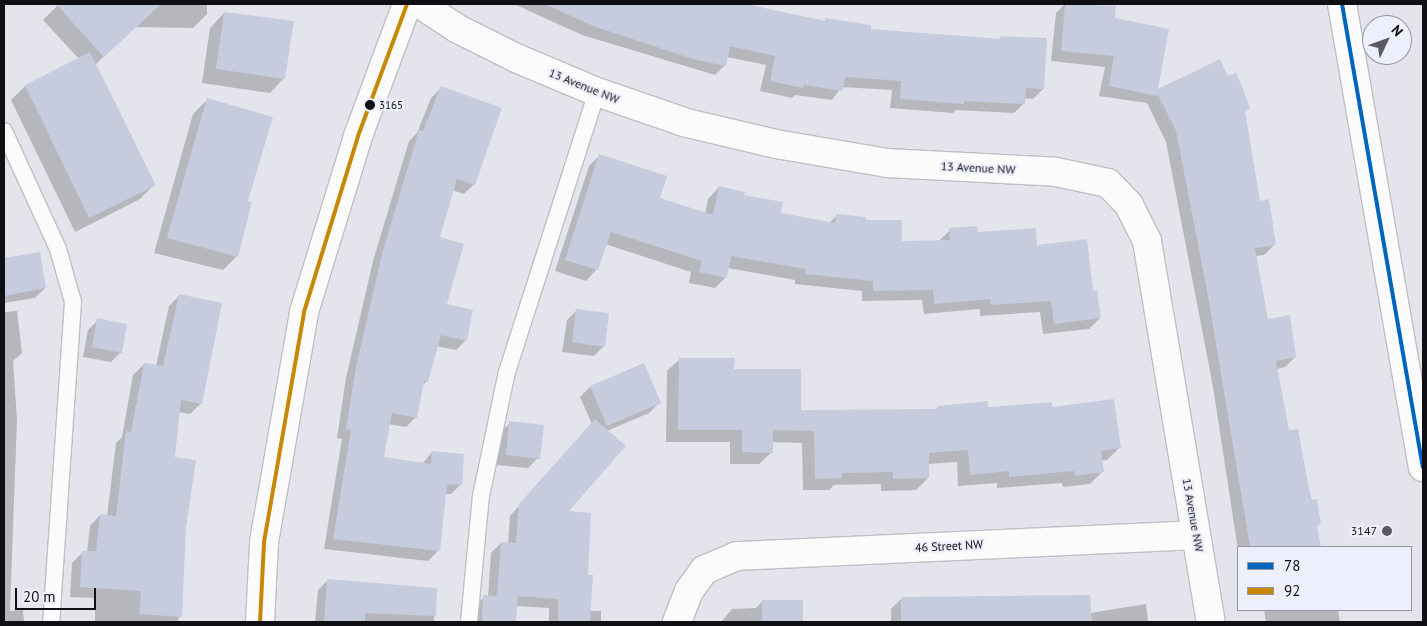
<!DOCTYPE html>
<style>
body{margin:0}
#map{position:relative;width:1427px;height:626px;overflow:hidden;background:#e4e5ec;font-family:"PT Sans",sans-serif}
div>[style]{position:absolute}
.shadow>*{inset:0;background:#0003}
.building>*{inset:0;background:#c7cbde}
.roads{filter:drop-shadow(1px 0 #bebfc4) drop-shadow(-1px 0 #bebfc4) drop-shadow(0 1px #bebfc4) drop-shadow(0 -1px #bebfc4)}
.service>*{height:16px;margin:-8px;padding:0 8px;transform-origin:8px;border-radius:8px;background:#fbfbfc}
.minor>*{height:28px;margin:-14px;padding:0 14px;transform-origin:14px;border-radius:14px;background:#fbfbfc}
.tertiary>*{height:28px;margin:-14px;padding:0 14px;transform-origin:14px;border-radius:14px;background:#fbfbfc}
.bus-1>*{height:4px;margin:-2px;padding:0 2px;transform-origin:2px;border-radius:2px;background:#0065bd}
.bus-2>*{height:4px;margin:-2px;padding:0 2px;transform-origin:2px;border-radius:2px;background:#c98804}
.dots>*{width:14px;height:14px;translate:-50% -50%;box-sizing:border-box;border:2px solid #edf0fc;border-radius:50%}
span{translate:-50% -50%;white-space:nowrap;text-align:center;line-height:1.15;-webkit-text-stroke:4px #edf0fc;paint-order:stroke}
.bus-label{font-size:11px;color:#101014}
.left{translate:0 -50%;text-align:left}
.street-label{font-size:12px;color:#101014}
.poi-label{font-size:12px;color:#101014}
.right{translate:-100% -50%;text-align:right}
.frame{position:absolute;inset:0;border:5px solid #101014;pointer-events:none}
.legend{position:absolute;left:1237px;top:546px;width:175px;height:65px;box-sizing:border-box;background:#edf0fc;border:1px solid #95969f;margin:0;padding:6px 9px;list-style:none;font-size:15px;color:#101014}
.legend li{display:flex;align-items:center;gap:10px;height:25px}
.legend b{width:25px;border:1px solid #95969f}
.north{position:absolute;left:1362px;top:15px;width:50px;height:50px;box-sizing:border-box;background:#edf0fc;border:1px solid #95969f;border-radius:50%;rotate:48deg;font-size:14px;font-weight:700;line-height:20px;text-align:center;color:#101014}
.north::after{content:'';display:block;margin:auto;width:18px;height:22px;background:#5a5b60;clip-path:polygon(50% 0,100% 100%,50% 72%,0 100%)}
.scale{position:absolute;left:15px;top:588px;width:81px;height:22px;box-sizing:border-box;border:2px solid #101014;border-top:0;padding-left:6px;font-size:15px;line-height:18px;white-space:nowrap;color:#101014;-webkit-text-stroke:4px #edf0fc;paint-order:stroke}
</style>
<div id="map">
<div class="shadow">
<i style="clip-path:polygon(59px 4px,130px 4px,135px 9px,135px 4px,207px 4px,207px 14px,193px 28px,135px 27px,95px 65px,154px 185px,140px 199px,75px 232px,11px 100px,25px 86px,79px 59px,43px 20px)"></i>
<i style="clip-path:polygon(514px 4px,740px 4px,869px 30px,998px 40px,1001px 37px,1043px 89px,1033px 99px,1024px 98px,1024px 103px,1014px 113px,956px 110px,953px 113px,890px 108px,892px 90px,842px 87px,832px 100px,795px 95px,792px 98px,760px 91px,766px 65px,727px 57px,725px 65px,715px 75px,582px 35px)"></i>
<i style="clip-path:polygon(1065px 4px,1114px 7px,1113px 19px,1156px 92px,1228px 78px,1249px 108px,1244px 113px,1259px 202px,1275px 244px,1264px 255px,1256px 256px,1267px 320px,1295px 357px,1285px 367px,1277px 369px,1288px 432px,1320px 523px,1316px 527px,1319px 547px,1238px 550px,1213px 387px,1166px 142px,1147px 103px,1099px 96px,1105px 67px,1051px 61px,1056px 13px)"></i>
<i style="clip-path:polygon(224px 13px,284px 78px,270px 93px,202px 83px,210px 28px)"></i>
<i style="clip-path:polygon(441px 88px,474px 184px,464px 194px,452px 190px,438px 238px,446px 305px,466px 340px,456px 350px,436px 346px,427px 381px,421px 387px,416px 417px,406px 427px,388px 424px,382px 458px,422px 464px,432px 452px,461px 484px,451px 494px,445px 494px,438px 551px,428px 561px,324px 549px,342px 439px,337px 438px,346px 378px,373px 261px,409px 141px,417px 133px,431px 98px)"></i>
<i style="clip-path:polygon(208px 99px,246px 202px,237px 256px,223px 270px,154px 253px,193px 114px)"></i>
<i style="clip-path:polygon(600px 155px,658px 199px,705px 214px,708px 199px,719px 187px,779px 214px,829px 223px,836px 216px,864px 221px,901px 243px,939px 241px,950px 230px,1036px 246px,1092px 292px,1100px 318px,1089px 329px,1043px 334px,1040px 312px,980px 316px,980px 309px,924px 314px,922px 300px,862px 301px,862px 291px,795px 284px,795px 280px,728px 268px,726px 277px,715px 288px,689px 283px,691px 272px,605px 244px,597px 269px,586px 281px,555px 271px,589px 166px)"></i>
<i style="clip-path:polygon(39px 254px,45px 288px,35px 298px,4px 303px,4px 259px)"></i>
<i style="clip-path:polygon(180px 295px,201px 403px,190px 414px,178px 412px,173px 459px,185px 528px,180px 616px,177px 622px,95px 622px,95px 598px,70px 597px,72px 563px,83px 552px,87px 552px,90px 526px,100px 515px,107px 516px,116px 443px,122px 437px,133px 375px,144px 364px,156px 366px,169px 306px)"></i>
<i style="clip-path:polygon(577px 310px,604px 346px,594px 356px,562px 352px,567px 320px)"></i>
<i style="clip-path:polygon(17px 311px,22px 353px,13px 361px,17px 419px,10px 611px,23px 610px,24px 622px,4px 622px,4px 312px)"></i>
<i style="clip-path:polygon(98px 320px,121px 352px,111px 362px,83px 357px,88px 330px)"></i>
<i style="clip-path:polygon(680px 359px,733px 370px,799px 411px,935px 410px,938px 407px,1051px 409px,1119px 448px,1107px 460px,1101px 461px,1102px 472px,1090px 484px,1063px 487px,1062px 483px,997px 488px,997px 483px,958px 486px,957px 462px,928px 464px,928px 478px,916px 490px,881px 491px,881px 484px,834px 485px,829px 490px,803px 490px,802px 443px,772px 442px,772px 452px,759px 464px,730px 464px,730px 442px,666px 442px,667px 371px)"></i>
<i style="clip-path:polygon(643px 364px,659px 403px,649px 413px,607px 431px,567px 512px,587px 576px,590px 611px,601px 611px,601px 622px,549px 622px,549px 608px,516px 606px,515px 622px,473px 622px,474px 607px,484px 597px,488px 597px,491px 553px,501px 543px,508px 544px,510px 516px,592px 424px,580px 397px,590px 387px)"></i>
<i style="clip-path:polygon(510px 423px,538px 458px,528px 468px,496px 465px,500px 433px)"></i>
<i style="clip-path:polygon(328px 580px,436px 589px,434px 622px,315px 622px,318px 590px)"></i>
<i style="clip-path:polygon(901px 599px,1090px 613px,1146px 604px,1148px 622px,891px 622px,891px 609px)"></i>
<i style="clip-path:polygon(763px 601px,802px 601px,802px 622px,721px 622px,732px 609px,756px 608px)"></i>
<i style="clip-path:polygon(1264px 610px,1338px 610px,1340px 622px,1266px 622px)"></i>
</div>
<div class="building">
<i style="clip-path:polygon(56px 4px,161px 4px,104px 57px)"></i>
<i style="clip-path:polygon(545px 4px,746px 4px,825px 21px,825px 18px,871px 25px,871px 29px,1001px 39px,1001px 36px,1047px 38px,1044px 89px,1026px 88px,1025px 104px,964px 101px,964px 104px,900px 99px,901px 81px,845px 77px,843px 91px,804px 85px,803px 88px,770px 81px,775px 56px,730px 46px,726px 66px,693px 59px,593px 26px)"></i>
<i style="clip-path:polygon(1065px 4px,1116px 6px,1115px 18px,1169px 29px,1158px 89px,1220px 59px,1228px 76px,1236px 73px,1244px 91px,1250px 109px,1245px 111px,1260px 201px,1269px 199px,1276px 245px,1255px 248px,1268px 319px,1290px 315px,1296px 357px,1276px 361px,1289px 430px,1298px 429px,1311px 500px,1317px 499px,1321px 524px,1317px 525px,1321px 547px,1250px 547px,1208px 296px,1176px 131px,1157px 93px,1157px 96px,1109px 86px,1114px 56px,1061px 51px)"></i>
<i style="clip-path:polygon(224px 12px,294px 21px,285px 79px,216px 69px)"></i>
<i style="clip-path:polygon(90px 52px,156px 185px,89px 218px,25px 85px)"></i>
<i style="clip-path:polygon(441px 86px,502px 108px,475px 185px,457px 179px,440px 237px,464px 244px,447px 304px,473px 310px,467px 341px,441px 335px,428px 382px,424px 381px,417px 418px,392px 413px,384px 457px,431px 464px,432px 451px,464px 454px,462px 485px,447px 484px,440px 551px,333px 539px,351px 430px,346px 429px,356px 367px,383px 250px,419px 130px,423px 131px)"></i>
<i style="clip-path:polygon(207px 98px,273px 117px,248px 201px,252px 202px,238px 257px,167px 238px)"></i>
<i style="clip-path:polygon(599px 154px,667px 176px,660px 198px,713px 215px,719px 186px,745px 192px,744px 195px,783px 202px,781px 213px,835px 223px,836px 214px,866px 217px,866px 220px,902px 220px,902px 241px,950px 240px,949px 228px,977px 226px,978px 232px,1036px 228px,1037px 245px,1087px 239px,1093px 291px,1097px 290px,1101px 318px,1054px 324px,1051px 301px,991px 305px,990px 299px,934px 304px,933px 290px,873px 291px,873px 281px,805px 274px,806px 269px,731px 256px,727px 278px,699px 272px,702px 261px,611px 232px,598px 270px,565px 260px)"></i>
<i style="clip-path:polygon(40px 252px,46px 288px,4px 296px,4px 258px)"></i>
<i style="clip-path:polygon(179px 294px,222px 303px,202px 404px,181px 400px,175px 457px,196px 460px,186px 528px,182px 617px,139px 614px,141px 591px,80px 587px,82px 551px,96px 551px,100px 514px,116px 516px,126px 431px,131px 432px,144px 363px,163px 366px)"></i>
<i style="clip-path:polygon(576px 309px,609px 313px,605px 347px,572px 342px)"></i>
<i style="clip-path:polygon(97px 318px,127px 324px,122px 353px,92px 347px)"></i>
<i style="clip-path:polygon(679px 358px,735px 358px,734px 369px,801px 369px,801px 410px,938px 409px,938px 406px,988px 401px,988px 407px,1052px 402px,1052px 407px,1114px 399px,1121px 448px,1101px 451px,1104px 472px,1075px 476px,1074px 471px,1009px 477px,1009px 471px,970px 475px,968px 450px,929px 453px,929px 478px,893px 479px,893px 472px,842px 473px,842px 478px,815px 479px,814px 431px,773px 430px,773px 453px,742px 452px,742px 430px,678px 430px)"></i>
<i style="clip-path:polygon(644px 363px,661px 403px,607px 426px,590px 386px)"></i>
<i style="clip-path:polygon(595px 419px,626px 446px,569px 511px,591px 513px,588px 575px,593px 575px,590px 622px,558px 622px,558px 599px,518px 596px,516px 622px,482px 622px,483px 595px,497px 596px,501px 542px,516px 543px,519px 504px)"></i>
<i style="clip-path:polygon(509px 421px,544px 425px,540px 459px,506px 455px)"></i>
<i style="clip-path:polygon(327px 579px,437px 588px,436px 616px,365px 613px,365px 622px,324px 622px)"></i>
<i style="clip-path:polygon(1090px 595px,1092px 622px,901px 622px,901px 597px)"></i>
<i style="clip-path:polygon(762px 600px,803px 600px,803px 622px,762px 622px)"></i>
</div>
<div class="roads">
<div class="service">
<i style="left:4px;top:131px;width:130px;rotate:65.4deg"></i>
<i style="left:58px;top:249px;width:55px;rotate:74.2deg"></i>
<i style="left:73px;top:302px;width:321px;rotate:93.9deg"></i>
<i style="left:469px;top:622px;width:127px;rotate:-84.6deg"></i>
<i style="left:481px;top:496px;width:127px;rotate:-78.2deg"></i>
<i style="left:507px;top:372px;width:294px;rotate:-72.2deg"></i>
</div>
<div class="minor">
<i style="left:420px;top:4px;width:45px;rotate:33.3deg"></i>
<i style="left:458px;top:29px;width:65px;rotate:26.6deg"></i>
<i style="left:516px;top:58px;width:88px;rotate:22.8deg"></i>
<i style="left:597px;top:92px;width:95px;rotate:19deg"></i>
<i style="left:687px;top:123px;width:91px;rotate:13.3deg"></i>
<i style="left:776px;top:144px;width:113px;rotate:9.7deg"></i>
<i style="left:887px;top:163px;width:169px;rotate:3deg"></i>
<i style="left:1056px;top:172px;width:53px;rotate:11.9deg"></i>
<i style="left:1108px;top:183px;width:30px;rotate:46deg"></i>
<i style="left:1129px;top:205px;width:40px;rotate:63.4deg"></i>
<i style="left:1147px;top:241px;width:386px;rotate:80.5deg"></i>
<i style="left:677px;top:622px;width:33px;rotate:-69deg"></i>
<i style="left:689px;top:591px;width:26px;rotate:-54deg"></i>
<i style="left:704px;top:570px;width:36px;rotate:-23deg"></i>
<i style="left:737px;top:556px;width:459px;rotate:-2.6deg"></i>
</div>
<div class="tertiary">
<i style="left:1342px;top:4px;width:470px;rotate:80.1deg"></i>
<i style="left:260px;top:622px;width:80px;rotate:-87.1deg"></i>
<i style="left:264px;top:542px;width:233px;rotate:-80.1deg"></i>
<i style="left:304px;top:312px;width:184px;rotate:-72.9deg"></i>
<i style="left:358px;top:136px;width:141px;rotate:-69.6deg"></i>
</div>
</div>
<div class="bus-1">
<i style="left:1342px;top:4px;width:470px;rotate:80.1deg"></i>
</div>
<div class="bus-2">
<i style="left:260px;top:622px;width:80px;rotate:-87.1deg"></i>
<i style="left:264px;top:542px;width:233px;rotate:-80.1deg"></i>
<i style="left:304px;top:312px;width:184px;rotate:-72.9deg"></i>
<i style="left:358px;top:136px;width:141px;rotate:-69.6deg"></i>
</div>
<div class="dots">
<i style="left:370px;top:105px;background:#101014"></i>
<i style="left:1387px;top:531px;background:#5a5b60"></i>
</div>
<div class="bus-label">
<span class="left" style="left:379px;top:105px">3165</span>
</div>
<div class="street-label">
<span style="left:584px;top:86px;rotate:22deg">13 Avenue NW</span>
<span style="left:978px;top:168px;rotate:3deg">13 Avenue NW</span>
<span style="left:1193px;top:515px;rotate:80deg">13 Avenue NW</span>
<span style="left:949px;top:546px;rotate:-3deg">46 Street NW</span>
</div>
<div class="poi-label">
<span class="right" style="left:1377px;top:531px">3147</span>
</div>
<div class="frame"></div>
<ul class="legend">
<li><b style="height:6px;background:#0065bd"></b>78</li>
<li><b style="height:6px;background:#c98804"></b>92</li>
</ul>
<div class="north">N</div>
<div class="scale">20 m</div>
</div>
